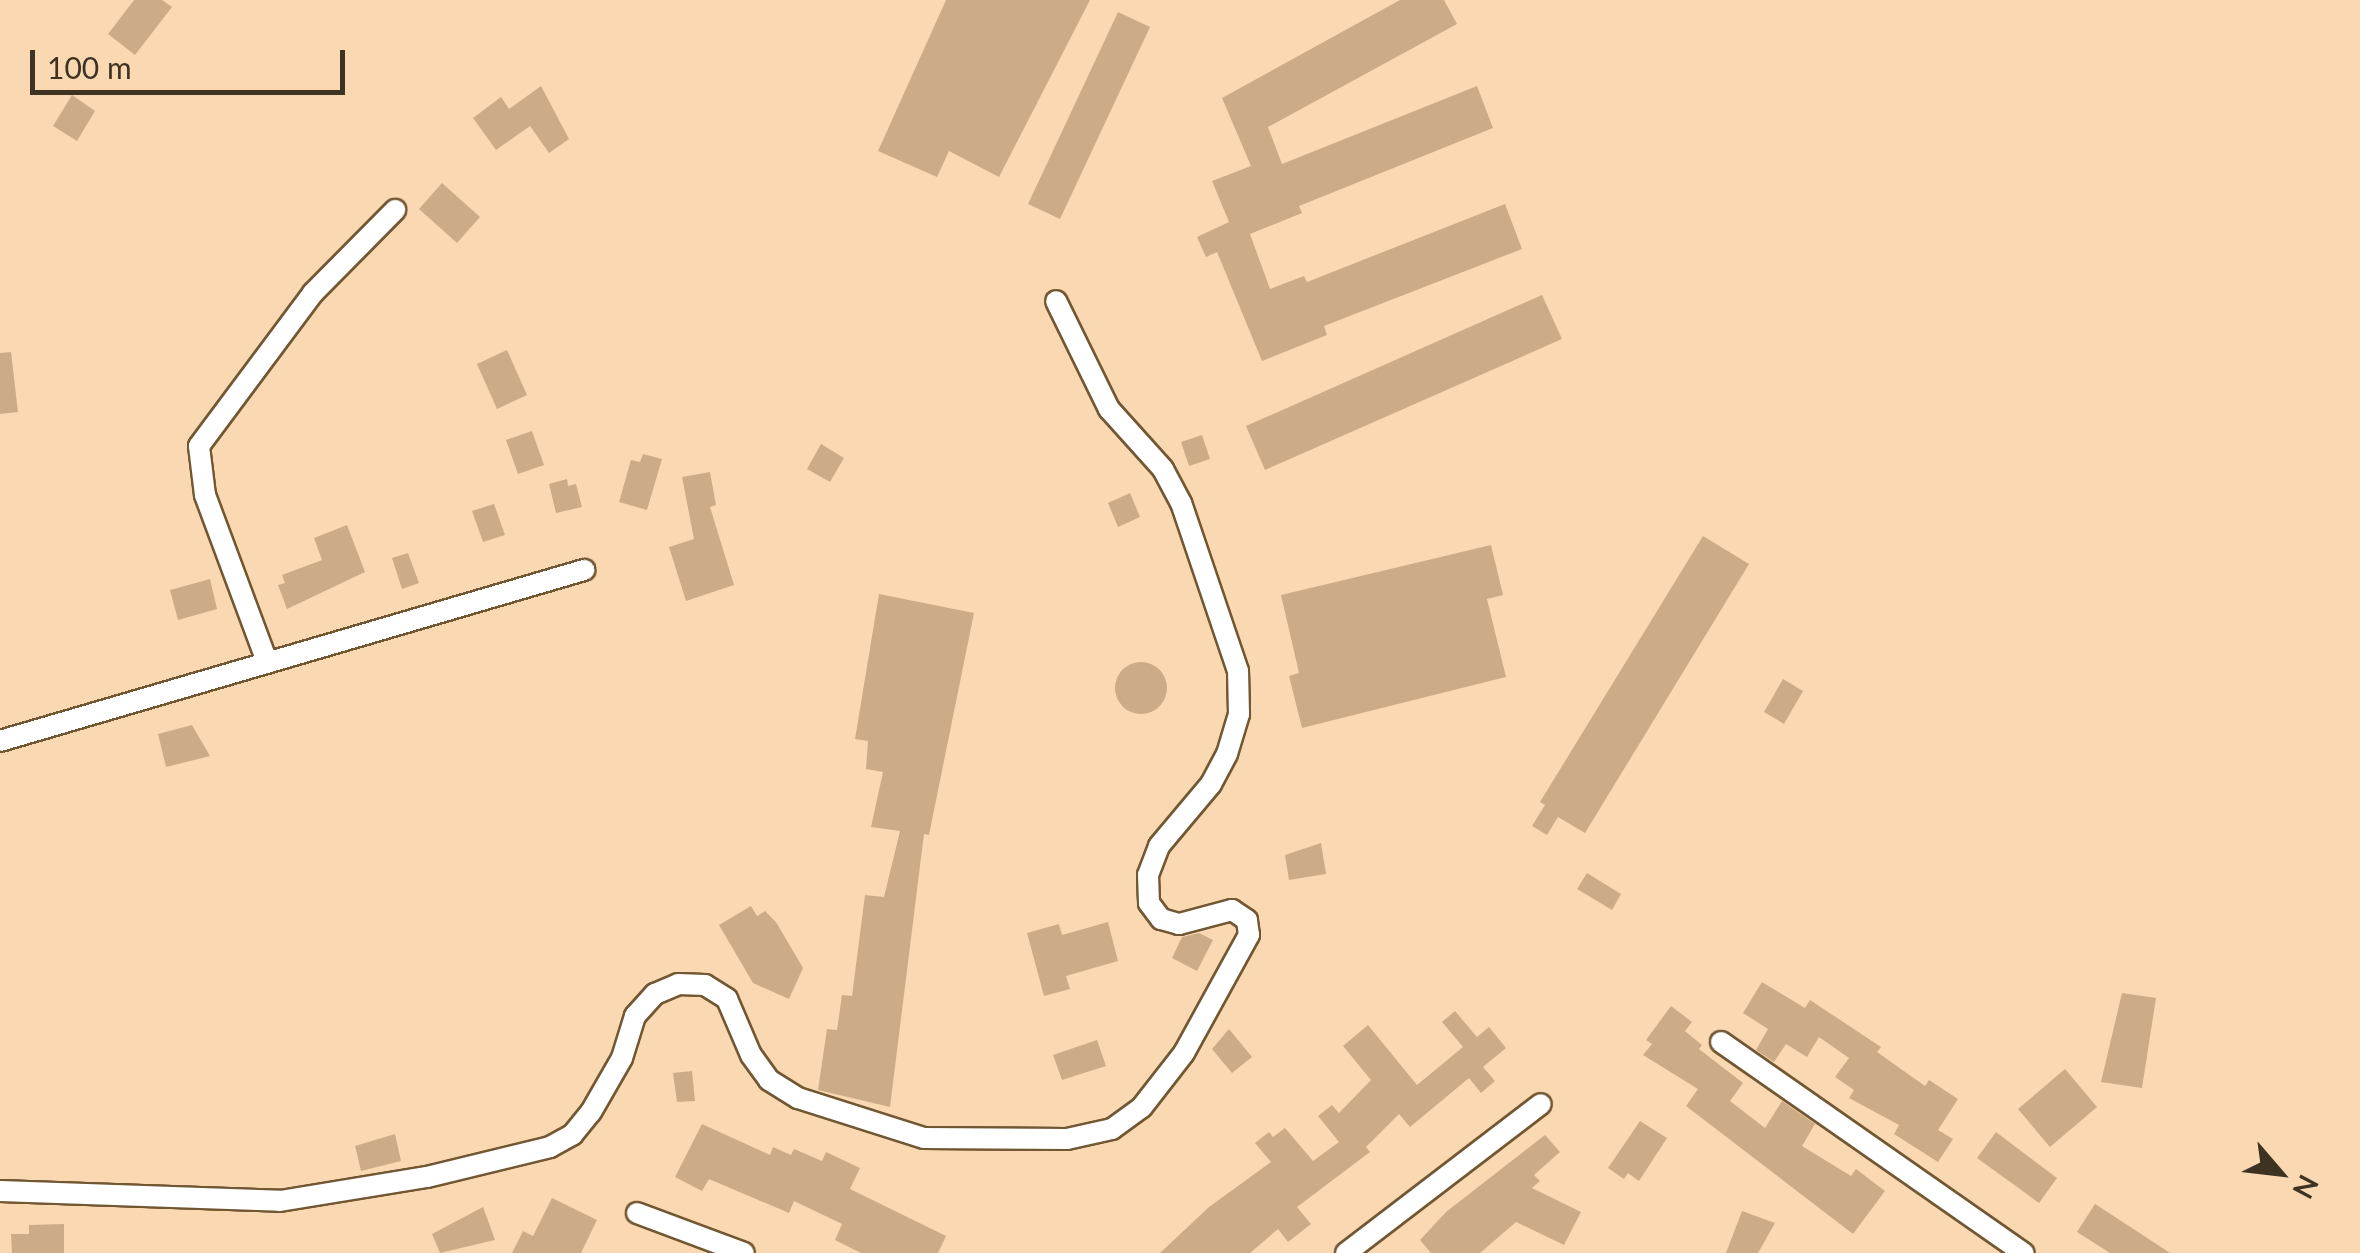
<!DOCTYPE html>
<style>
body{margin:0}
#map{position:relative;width:2360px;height:1253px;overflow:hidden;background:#fad9b2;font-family:Lato,sans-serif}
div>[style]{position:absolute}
.building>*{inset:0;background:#ccac86}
.round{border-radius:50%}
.roads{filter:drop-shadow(2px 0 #725733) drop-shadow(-2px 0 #725733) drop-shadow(0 2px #725733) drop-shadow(0 -2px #725733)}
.street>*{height:20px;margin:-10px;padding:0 10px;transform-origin:10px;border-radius:10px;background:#fff}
span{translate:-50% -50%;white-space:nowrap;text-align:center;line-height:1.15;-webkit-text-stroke:9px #fad9b2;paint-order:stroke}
.north{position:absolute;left:2230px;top:1123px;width:100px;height:100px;-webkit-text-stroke:8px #fad9b2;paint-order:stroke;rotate:118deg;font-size:28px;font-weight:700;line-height:40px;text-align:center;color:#3e3222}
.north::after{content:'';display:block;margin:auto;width:35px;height:45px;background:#3e3222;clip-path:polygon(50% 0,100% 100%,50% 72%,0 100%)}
.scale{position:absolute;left:30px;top:50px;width:315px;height:45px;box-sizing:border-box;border:5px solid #3e3222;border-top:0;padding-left:12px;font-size:30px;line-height:35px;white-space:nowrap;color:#3e3222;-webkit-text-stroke:8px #fad9b2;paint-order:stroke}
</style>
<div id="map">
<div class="building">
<i style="clip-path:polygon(134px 0,162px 0,172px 7px,135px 55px,108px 34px)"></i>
<i style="clip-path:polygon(946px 0,1090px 0,999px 177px,949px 151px,937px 177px,878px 151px)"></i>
<i style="clip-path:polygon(1400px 0,1444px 0,1457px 24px,1268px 127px,1282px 164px,1477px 86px,1493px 128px,1299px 206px,1302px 213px,1250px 234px,1270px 289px,1304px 276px,1307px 282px,1505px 204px,1522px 249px,1324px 326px,1327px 335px,1262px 361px,1217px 252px,1206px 257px,1197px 237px,1229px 222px,1212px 181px,1251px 166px,1222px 98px)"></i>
<i style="clip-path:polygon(1118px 12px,1150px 27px,1060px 219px,1028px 204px)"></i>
<i style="clip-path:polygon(541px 86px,569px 139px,549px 153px,530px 126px,496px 150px,473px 118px,501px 97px,509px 109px)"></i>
<i style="clip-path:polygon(72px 95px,95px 111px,77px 141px,53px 126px)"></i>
<i style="clip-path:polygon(442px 183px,480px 217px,457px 243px,419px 209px)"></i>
<i style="clip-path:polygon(1542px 295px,1562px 339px,1265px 470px,1246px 426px)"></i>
<i style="clip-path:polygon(507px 350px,527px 395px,497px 409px,477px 364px)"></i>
<i style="clip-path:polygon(11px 352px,18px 412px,0 414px,0 353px)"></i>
<i style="clip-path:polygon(532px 431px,544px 465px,518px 474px,506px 440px)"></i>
<i style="clip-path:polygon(1202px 435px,1210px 459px,1189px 466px,1181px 442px)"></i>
<i style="clip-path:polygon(821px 444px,844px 458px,830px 482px,807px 469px)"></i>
<i style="clip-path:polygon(643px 454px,662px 459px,647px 510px,619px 502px,631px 460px,640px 462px)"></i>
<i style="clip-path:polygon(710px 472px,716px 505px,710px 507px,734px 585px,686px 601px,669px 547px,694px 539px,682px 477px)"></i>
<i style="clip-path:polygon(567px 479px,568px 486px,576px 484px,582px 507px,556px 513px,549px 484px)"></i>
<i style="clip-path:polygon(1130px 493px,1140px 517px,1118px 527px,1108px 503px)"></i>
<i style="clip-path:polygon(494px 504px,505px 535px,483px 542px,472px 511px)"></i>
<i style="clip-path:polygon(347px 525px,365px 572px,287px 609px,278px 585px,285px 583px,282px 575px,322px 560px,314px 538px)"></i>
<i style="clip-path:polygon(1703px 536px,1749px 564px,1585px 833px,1558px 817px,1547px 835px,1532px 826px,1545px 805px,1540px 802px)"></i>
<i style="clip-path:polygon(1491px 545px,1503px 595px,1487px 599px,1506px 677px,1302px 728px,1289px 676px,1299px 673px,1281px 595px)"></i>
<i style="clip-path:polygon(408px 553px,419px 583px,402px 589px,392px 558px)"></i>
<i style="clip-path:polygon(210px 579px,217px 609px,178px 620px,170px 590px)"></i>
<i style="clip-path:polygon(879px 594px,974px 613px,929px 835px,924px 834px,890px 1107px,818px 1090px,827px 1029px,837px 1030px,842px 995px,852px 996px,865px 895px,884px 897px,900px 831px,871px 827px,883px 772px,866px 769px,868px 741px,855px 739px)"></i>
<i class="round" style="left:1115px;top:662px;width:52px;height:52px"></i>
<i style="clip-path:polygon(1783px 679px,1803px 691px,1784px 724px,1764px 712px)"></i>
<i style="clip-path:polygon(192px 725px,210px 756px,166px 767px,158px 734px)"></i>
<i style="clip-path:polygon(1321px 843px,1326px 874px,1289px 880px,1285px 855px)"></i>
<i style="clip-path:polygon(1587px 873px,1621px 894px,1612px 910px,1577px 889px)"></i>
<i style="clip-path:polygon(751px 906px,757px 916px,765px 911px,776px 922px,803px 968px,789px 999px,753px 983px,719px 925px)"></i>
<i style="clip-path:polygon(1108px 922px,1118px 961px,1066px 976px,1070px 989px,1044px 996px,1027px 933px,1059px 924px,1062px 935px)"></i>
<i style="clip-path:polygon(1199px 933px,1213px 940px,1197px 971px,1172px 958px,1182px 937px)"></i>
<i style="clip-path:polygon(1762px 982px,1805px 1008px,1810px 1000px,1881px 1047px,1877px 1052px,1925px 1086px,1929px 1080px,1958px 1099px,1938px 1130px,1953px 1139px,1938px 1162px,1894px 1134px,1899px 1125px,1849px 1098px,1854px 1090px,1835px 1077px,1849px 1058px,1819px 1037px,1807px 1057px,1786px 1044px,1774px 1062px,1756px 1050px,1768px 1029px,1743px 1013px)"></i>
<i style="clip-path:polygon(2122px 993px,2156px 998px,2142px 1088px,2101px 1082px)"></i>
<i style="clip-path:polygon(1671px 1006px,1692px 1022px,1685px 1031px,1702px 1045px,1699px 1049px,1743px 1083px,1730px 1101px,1765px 1128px,1782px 1101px,1815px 1124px,1802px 1146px,1851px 1176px,1856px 1169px,1885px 1191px,1853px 1234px,1686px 1106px,1698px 1089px,1643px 1055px,1652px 1044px,1646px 1040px)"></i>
<i style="clip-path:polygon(1455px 1011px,1477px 1037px,1489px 1027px,1506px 1048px,1483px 1067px,1495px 1081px,1481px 1093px,1469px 1078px,1410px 1127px,1399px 1114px,1366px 1147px,1370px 1152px,1297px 1207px,1311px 1224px,1288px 1242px,1278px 1229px,1250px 1253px,1160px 1253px,1209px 1207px,1271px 1162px,1255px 1143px,1269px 1132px,1273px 1137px,1285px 1128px,1313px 1161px,1339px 1142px,1318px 1116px,1332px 1105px,1339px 1113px,1371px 1080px,1343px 1046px,1368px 1025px,1417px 1085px,1463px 1047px,1442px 1022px)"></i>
<i style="clip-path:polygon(1229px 1029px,1252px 1057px,1232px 1073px,1212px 1049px)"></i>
<i style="clip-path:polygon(1097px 1040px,1106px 1066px,1062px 1080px,1053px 1055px)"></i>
<i style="clip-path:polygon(2065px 1069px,2097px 1107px,2050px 1147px,2018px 1109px)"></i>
<i style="clip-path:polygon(692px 1071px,695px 1101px,677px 1102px,673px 1073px)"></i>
<i style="clip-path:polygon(1640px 1121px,1667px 1138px,1639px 1181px,1628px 1173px,1624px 1179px,1608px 1168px)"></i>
<i style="clip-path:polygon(702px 1124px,770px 1155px,773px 1147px,791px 1155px,794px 1149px,822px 1161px,826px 1152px,860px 1168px,850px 1189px,946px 1236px,938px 1253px,861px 1253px,835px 1240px,842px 1224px,794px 1201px,789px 1213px,709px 1179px,702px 1191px,675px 1177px)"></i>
<i style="clip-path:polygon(1996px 1132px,2057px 1178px,2039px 1203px,1977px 1158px)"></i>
<i style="clip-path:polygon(395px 1134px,401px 1161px,361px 1171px,355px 1146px)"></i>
<i style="clip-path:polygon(1545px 1135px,1560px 1152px,1534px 1175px,1540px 1181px,1532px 1188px,1581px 1212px,1564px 1245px,1516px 1222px,1480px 1253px,1431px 1253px,1420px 1240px,1446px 1212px)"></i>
<i style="clip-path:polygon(552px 1198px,597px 1220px,581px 1253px,512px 1253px,523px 1231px,533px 1236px)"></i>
<i style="clip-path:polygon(2095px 1204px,2132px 1228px,2170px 1253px,2110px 1253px,2077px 1232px)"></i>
<i style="clip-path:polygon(483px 1207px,495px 1240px,440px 1253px,432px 1234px)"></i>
<i style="clip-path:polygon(1742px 1211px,1775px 1223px,1758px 1253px,1726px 1253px)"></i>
<i style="clip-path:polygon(64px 1224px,64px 1253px,12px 1253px,11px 1234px,29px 1234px,29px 1225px)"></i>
</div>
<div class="roads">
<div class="street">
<i style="left:266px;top:659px;width:175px;rotate:-110.4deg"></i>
<i style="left:205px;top:495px;width:49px;rotate:-97deg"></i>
<i style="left:199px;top:446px;width:191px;rotate:-53.3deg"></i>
<i style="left:313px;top:293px;width:117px;rotate:-45.3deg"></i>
<i style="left:0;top:741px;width:609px;rotate:-16.32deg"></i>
<i style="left:1721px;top:1042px;width:369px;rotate:34.9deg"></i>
<i style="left:0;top:1191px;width:280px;rotate:2deg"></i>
<i style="left:280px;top:1201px;width:149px;rotate:-9.3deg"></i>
<i style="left:427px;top:1177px;width:127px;rotate:-13.7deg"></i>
<i style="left:550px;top:1147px;width:26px;rotate:-29deg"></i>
<i style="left:573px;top:1134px;width:28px;rotate:-51deg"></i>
<i style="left:591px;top:1112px;width:62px;rotate:-60.1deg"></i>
<i style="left:622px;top:1058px;width:44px;rotate:-72.8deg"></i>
<i style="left:635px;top:1016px;width:30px;rotate:-48deg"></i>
<i style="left:655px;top:994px;width:25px;rotate:-23deg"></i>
<i style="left:678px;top:984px;width:27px;rotate:2deg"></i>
<i style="left:705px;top:985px;width:26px;rotate:32deg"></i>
<i style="left:727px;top:999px;width:61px;rotate:66.8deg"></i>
<i style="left:751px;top:1055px;width:31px;rotate:54deg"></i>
<i style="left:769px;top:1080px;width:34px;rotate:32deg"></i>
<i style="left:798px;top:1098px;width:132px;rotate:17.6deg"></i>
<i style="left:924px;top:1138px;width:143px;rotate:0.4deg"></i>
<i style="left:1067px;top:1139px;width:46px;rotate:-12.5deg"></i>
<i style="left:1112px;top:1129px;width:37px;rotate:-36deg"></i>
<i style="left:1142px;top:1107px;width:68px;rotate:-52.1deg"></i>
<i style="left:1184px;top:1053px;width:135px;rotate:-61.2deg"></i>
<i style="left:1249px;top:935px;width:15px;rotate:-98deg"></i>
<i style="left:1247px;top:920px;width:18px;rotate:-146deg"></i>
<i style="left:1232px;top:910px;width:55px;rotate:165.2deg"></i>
<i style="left:1179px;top:924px;width:19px;rotate:-164deg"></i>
<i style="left:1161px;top:919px;width:20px;rotate:-127deg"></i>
<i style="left:1149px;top:903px;width:28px;rotate:-92deg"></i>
<i style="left:1148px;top:875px;width:31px;rotate:-69deg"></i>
<i style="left:1159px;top:846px;width:81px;rotate:-50deg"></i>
<i style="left:1211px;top:784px;width:34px;rotate:-62deg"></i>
<i style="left:1227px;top:754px;width:42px;rotate:-73.3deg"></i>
<i style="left:1239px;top:714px;width:43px;rotate:-91.3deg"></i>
<i style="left:1238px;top:671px;width:177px;rotate:-108.7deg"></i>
<i style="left:1181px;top:503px;width:38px;rotate:-118deg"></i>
<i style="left:1163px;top:469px;width:81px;rotate:-132deg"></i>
<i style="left:1109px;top:409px;width:120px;rotate:-116.1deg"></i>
<i style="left:637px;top:1213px;width:114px;rotate:20.5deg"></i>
<i style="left:1346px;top:1253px;width:245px;rotate:-37.4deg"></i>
</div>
</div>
<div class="north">N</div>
<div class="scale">100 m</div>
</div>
